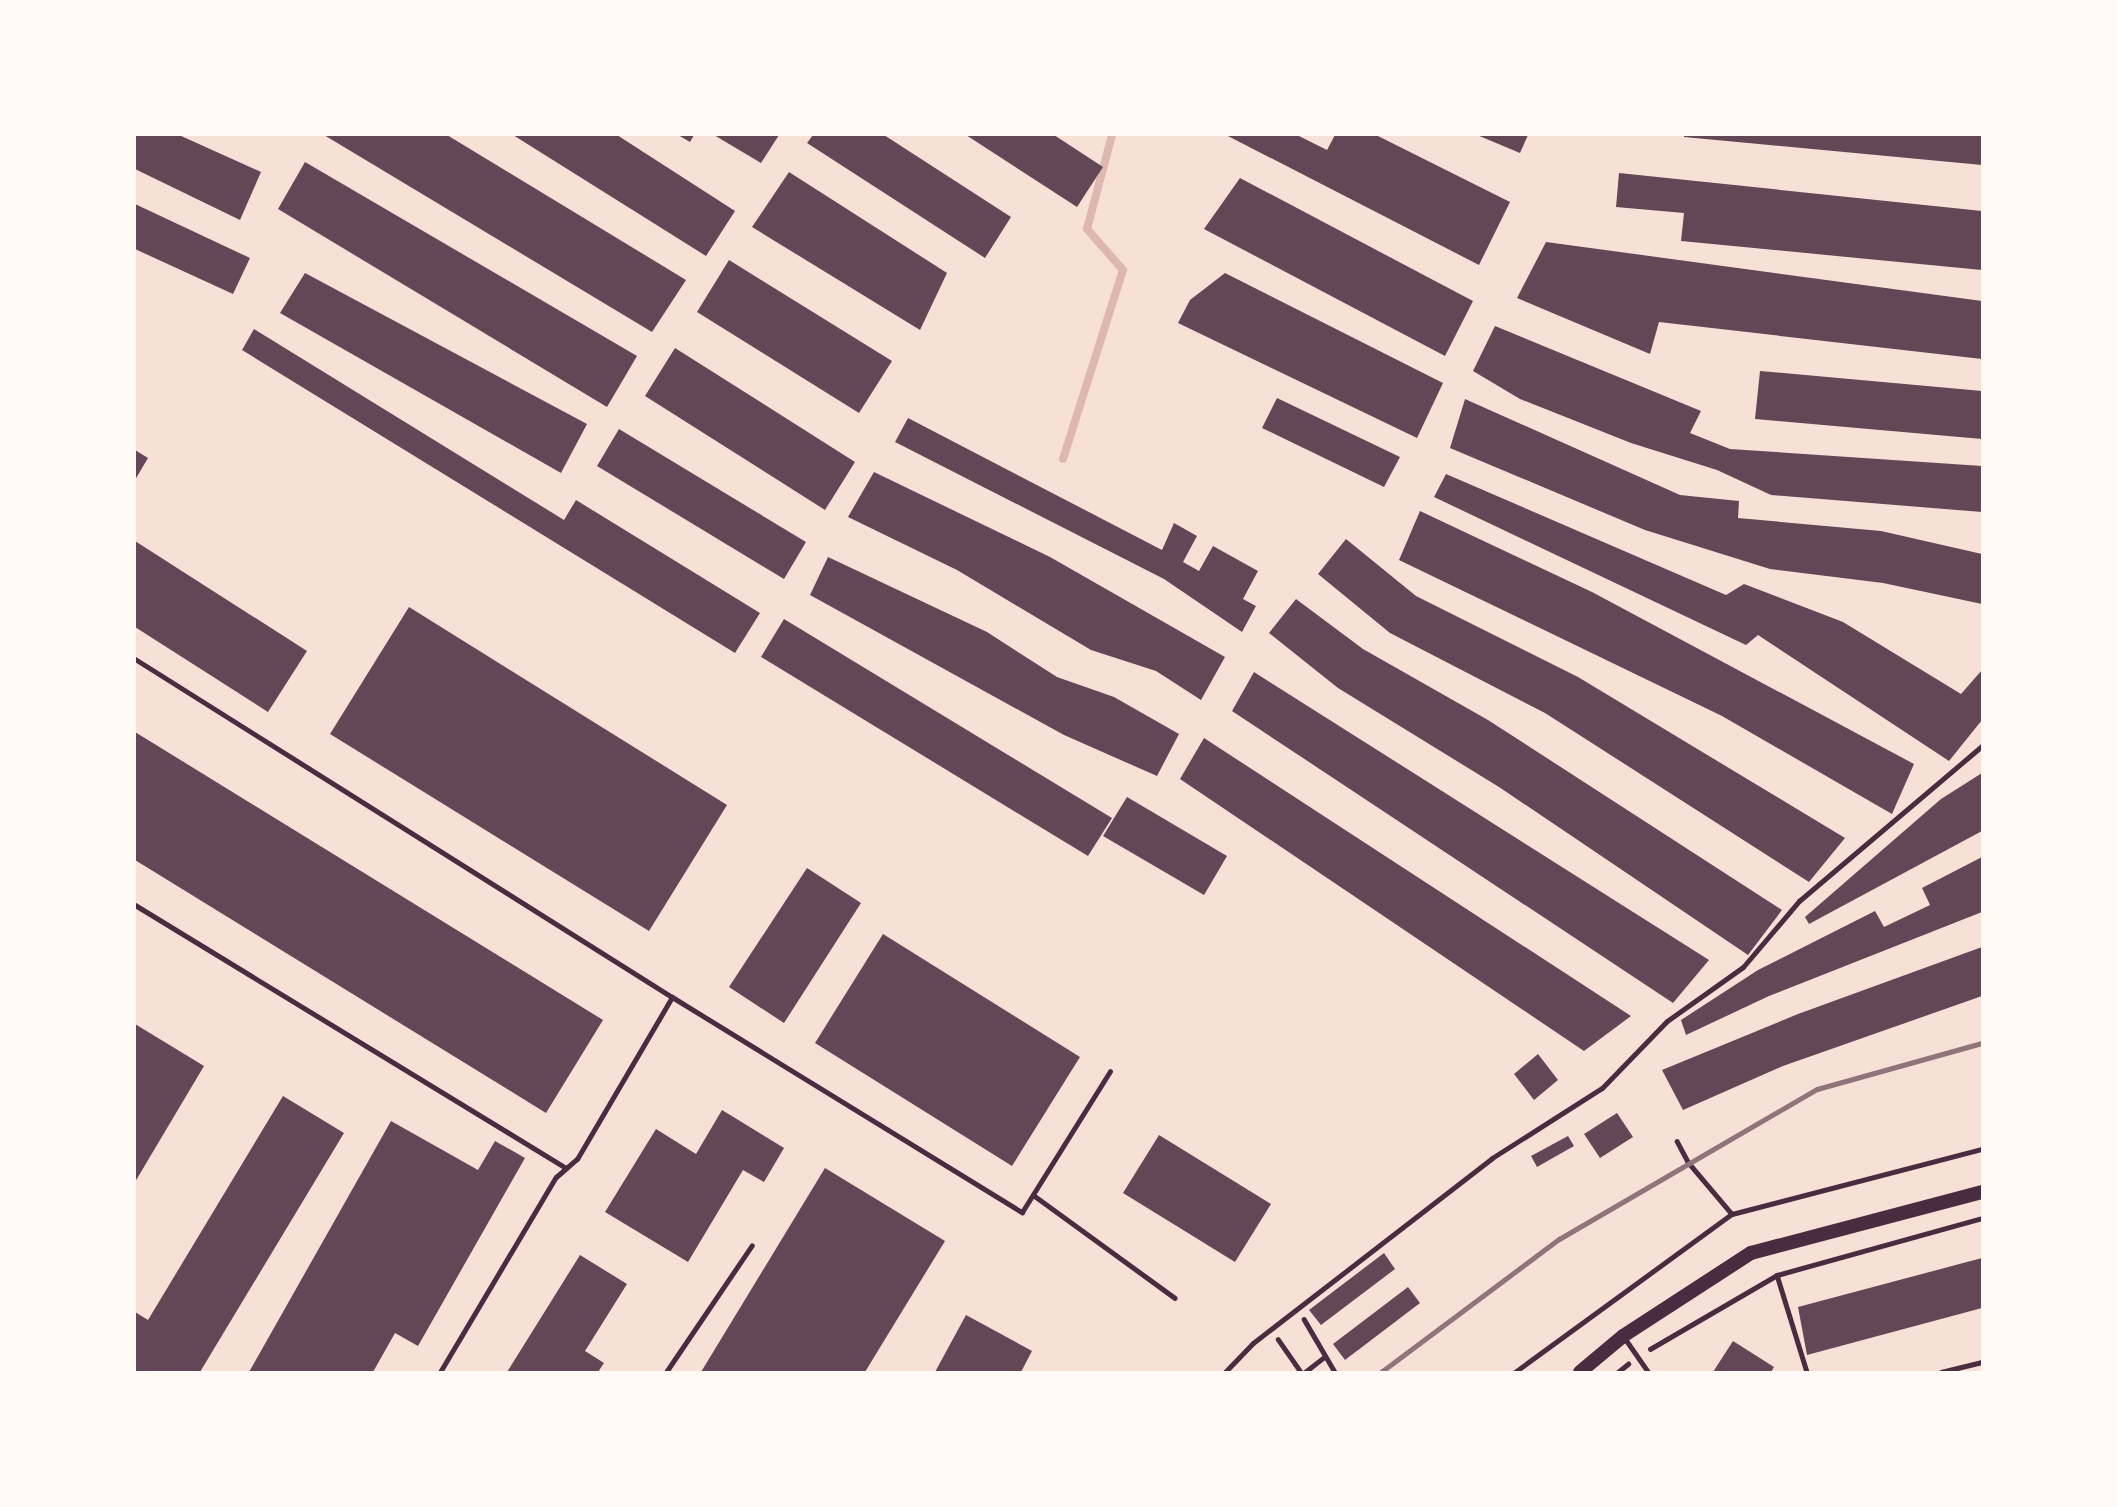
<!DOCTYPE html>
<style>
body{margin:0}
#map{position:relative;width:2117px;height:1507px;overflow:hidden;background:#f7e1d7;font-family:"DM Sans",sans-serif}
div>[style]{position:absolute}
.stream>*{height:8px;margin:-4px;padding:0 4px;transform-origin:4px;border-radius:4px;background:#dcb8b0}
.building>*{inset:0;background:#644757}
.path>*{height:4.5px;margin:-2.25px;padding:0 2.25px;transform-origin:2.25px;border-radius:2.25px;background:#4a2c40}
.service>*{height:5px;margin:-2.5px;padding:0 2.5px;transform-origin:2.5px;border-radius:2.5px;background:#4a2c40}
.secondary>*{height:14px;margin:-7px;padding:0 7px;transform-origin:7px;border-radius:7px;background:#4a2c40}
.rail>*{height:5px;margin:-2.5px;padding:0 2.5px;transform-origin:2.5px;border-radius:2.5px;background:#8f747c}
span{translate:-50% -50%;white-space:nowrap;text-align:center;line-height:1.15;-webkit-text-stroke:5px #fffaf5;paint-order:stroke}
.frame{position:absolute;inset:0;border:136px solid #fffaf5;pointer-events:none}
</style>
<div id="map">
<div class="stream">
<i style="left:1063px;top:459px;width:198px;rotate:-72.4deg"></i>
<i style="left:1123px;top:270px;width:55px;rotate:-131.3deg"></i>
<i style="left:1087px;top:229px;width:97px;rotate:-75.1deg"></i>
</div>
<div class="building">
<i style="clip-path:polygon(135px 135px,179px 135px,261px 172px,240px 220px,135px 169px)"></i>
<i style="clip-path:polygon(324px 135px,447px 135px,686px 280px,652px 332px)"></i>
<i style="clip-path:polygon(513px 135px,617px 135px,735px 211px,706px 256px)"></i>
<i style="clip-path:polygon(678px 135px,694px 135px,690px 142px)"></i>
<i style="clip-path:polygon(714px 135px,779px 135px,761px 163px)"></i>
<i style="clip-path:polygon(813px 135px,884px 135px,1011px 217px,985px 258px,807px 143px)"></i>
<i style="clip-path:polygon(966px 135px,1054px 135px,1103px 167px,1077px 207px)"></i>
<i style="clip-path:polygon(1226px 135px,1297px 135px,1327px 150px,1335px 135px,1376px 135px,1510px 202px,1479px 265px)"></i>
<i style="clip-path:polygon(1477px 135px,1528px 135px,1520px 153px)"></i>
<i style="clip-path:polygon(1684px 135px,1982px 135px,1982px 165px,1684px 137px)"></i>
<i style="clip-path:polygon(305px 162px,637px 356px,607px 407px,278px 209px)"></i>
<i style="clip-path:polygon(789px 172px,947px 273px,920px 330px,752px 227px)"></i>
<i style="clip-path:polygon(1619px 173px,1982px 211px,1982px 270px,1681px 241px,1684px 213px,1616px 207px)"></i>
<i style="clip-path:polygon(1240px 178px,1473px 301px,1445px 356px,1204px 229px)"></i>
<i style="clip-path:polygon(135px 204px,250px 258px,233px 294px,135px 249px)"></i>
<i style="clip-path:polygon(1546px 242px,1982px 301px,1982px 359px,1659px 322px,1650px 354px,1517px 298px)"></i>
<i style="clip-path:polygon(729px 260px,892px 361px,859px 413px,697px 312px)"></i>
<i style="clip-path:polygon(305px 273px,587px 424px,561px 473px,280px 313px)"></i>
<i style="clip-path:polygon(1225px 273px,1443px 383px,1417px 438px,1178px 323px,1190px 300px)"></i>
<i style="clip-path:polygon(1495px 326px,1701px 411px,1690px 433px,1730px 449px,1982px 466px,1982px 512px,1771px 495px,1717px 470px,1631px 443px,1520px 399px,1473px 371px)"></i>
<i style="clip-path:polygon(254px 329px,564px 520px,576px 500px,760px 613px,735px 653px,242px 350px)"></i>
<i style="clip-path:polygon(675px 348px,855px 462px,825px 510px,645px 396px)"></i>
<i style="clip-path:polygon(1760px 371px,1982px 391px,1982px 439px,1755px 419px)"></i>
<i style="clip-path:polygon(1277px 398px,1400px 457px,1384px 487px,1262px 428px)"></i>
<i style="clip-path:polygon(1465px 399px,1680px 495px,1739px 501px,1738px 518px,1881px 531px,1982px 554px,1982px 604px,1883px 583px,1770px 569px,1645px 530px,1450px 448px)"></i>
<i style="clip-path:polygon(908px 418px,1162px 550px,1174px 523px,1197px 536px,1183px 562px,1199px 571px,1213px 546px,1258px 571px,1243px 599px,1256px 606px,1242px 632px,1164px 579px,895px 442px)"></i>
<i style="clip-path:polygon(619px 429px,806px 542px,784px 579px,597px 466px)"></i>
<i style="clip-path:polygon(135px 450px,148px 458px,135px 480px)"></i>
<i style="clip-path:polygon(874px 472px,1050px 557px,1225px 657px,1201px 700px,1156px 671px,1091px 650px,957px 570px,848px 517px)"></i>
<i style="clip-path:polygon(1446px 474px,1726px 595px,1744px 584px,1843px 622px,1961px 694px,1982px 670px,1982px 720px,1949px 761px,1758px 635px,1746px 645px,1434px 497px)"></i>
<i style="clip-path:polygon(1420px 511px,1592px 592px,1914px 764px,1892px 814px,1722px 716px,1399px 560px)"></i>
<i style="clip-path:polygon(1346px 539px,1416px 596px,1578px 677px,1845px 838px,1809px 882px,1545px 713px,1390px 633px,1318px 574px)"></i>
<i style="clip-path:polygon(135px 541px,307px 651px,268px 712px,135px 627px)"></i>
<i style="clip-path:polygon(828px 557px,987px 632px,1057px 677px,1114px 697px,1179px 734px,1157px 776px,1064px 735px,810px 595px)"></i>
<i style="clip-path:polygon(1296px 599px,1363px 649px,1488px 720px,1782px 910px,1748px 955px,1499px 787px,1338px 688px,1269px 633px)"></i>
<i style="clip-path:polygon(409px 607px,727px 805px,649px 931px,330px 734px)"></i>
<i style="clip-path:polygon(784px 619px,1112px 818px,1088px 856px,761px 657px)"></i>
<i style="clip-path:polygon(1254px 672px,1709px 960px,1673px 1003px,1232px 711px)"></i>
<i style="clip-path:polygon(135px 732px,603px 1020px,546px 1113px,135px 860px)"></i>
<i style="clip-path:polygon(1204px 738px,1631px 1016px,1584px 1051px,1180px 779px)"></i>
<i style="clip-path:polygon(1982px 773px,1982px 831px,1809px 924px,1805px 917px,1941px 799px)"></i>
<i style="clip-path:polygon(1127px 797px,1227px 856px,1204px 895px,1103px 836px)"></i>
<i style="clip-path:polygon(1982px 857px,1982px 912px,1769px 996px,1686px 1035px,1681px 1020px,1758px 970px,1875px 911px,1884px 927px,1930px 905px,1922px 888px)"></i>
<i style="clip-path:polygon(807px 868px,861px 903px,784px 1023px,729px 987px)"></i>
<i style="clip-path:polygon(883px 934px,1080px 1057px,1012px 1166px,815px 1043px)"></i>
<i style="clip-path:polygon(1982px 947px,1982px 996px,1783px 1066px,1683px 1110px,1662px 1070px,1798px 1014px)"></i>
<i style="clip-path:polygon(135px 1024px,204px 1066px,135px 1182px)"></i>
<i style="clip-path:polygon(1538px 1054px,1558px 1080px,1534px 1100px,1514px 1074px)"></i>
<i style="clip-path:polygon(283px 1096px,344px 1133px,200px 1372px,135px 1372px,135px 1312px,148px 1320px)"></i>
<i style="clip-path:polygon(722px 1110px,784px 1148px,764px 1182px,743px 1170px,688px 1262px,605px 1212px,656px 1129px,696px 1154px)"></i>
<i style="clip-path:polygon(1617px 1113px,1633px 1137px,1600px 1158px,1584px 1134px)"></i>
<i style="clip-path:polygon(391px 1121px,478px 1170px,495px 1141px,525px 1158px,418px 1346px,395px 1333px,373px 1372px,249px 1372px)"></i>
<i style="clip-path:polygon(1159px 1135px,1271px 1204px,1235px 1262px,1123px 1193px)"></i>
<i style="clip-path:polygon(1568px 1136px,1574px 1146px,1537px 1167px,1531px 1156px)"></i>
<i style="clip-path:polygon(825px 1168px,945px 1241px,865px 1372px,701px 1372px)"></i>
<i style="clip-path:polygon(1384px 1253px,1395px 1269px,1321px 1325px,1309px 1310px)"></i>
<i style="clip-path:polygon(580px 1255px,627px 1284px,585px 1351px,604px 1363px,598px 1372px,507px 1372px)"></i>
<i style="clip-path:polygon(1982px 1258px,1982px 1308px,1807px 1355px,1798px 1307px)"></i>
<i style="clip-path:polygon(1408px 1287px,1420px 1303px,1345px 1360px,1333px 1344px)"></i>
<i style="clip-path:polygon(966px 1315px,1032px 1351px,1021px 1372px,935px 1372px)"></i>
<i style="clip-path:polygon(1733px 1341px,1774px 1367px,1771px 1372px,1713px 1372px)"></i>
</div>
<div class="path">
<i style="left:1677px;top:1141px;width:24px;rotate:62deg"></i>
<i style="left:1688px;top:1162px;width:68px;rotate:49.8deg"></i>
<i style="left:1777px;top:1275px;width:102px;rotate:72.8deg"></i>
<i style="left:1304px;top:1319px;width:61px;rotate:59.7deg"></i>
<i style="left:1278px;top:1339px;width:40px;rotate:55.1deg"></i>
<i style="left:1650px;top:1349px;width:147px;rotate:-30.2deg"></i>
<i style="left:1777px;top:1275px;width:213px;rotate:-15.5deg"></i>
<i style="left:1305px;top:1372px;width:24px;rotate:-38deg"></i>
<i style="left:1515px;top:1372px;width:268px;rotate:-36.1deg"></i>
<i style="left:1732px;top:1214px;width:258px;rotate:-14.6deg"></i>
<i style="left:1618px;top:1372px;width:13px;rotate:-39deg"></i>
</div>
<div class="service">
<i style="left:135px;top:659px;width:635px;rotate:32.19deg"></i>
<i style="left:135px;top:905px;width:505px;rotate:31.39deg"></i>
<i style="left:1033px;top:1195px;width:175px;rotate:36deg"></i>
<i style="left:1623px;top:1336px;width:44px;rotate:55.2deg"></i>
<i style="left:440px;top:1372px;width:227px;rotate:-59.3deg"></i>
<i style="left:556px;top:1177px;width:28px;rotate:-41deg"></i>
<i style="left:577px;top:1159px;width:188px;rotate:-59.6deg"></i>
<i style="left:672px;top:997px;width:411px;rotate:31.6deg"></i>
<i style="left:1022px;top:1212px;width:166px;rotate:-58deg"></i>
<i style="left:666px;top:1372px;width:153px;rotate:-55.9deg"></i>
<i style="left:1225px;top:1372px;width:40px;rotate:-46deg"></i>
<i style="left:1253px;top:1343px;width:302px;rotate:-37.7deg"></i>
<i style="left:1492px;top:1158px;width:130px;rotate:-32.5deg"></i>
<i style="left:1602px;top:1088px;width:93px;rotate:-45.9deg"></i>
<i style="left:1667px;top:1021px;width:93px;rotate:-35.4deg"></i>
<i style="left:1743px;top:967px;width:87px;rotate:-49.7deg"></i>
<i style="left:1799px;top:901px;width:240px;rotate:-40.3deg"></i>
<i style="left:1941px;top:1372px;width:42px;rotate:-13.7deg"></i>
</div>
<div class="secondary">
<i style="left:1580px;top:1372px;width:56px;rotate:-39.9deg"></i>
<i style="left:1623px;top:1336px;width:153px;rotate:-33deg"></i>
<i style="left:1751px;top:1253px;width:239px;rotate:-14.8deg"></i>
</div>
<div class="rail">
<i style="left:1381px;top:1372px;width:222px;rotate:-36.8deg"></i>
<i style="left:1559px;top:1239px;width:298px;rotate:-30.2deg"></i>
<i style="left:1817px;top:1089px;width:171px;rotate:-15.6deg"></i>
</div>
<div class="frame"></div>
</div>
